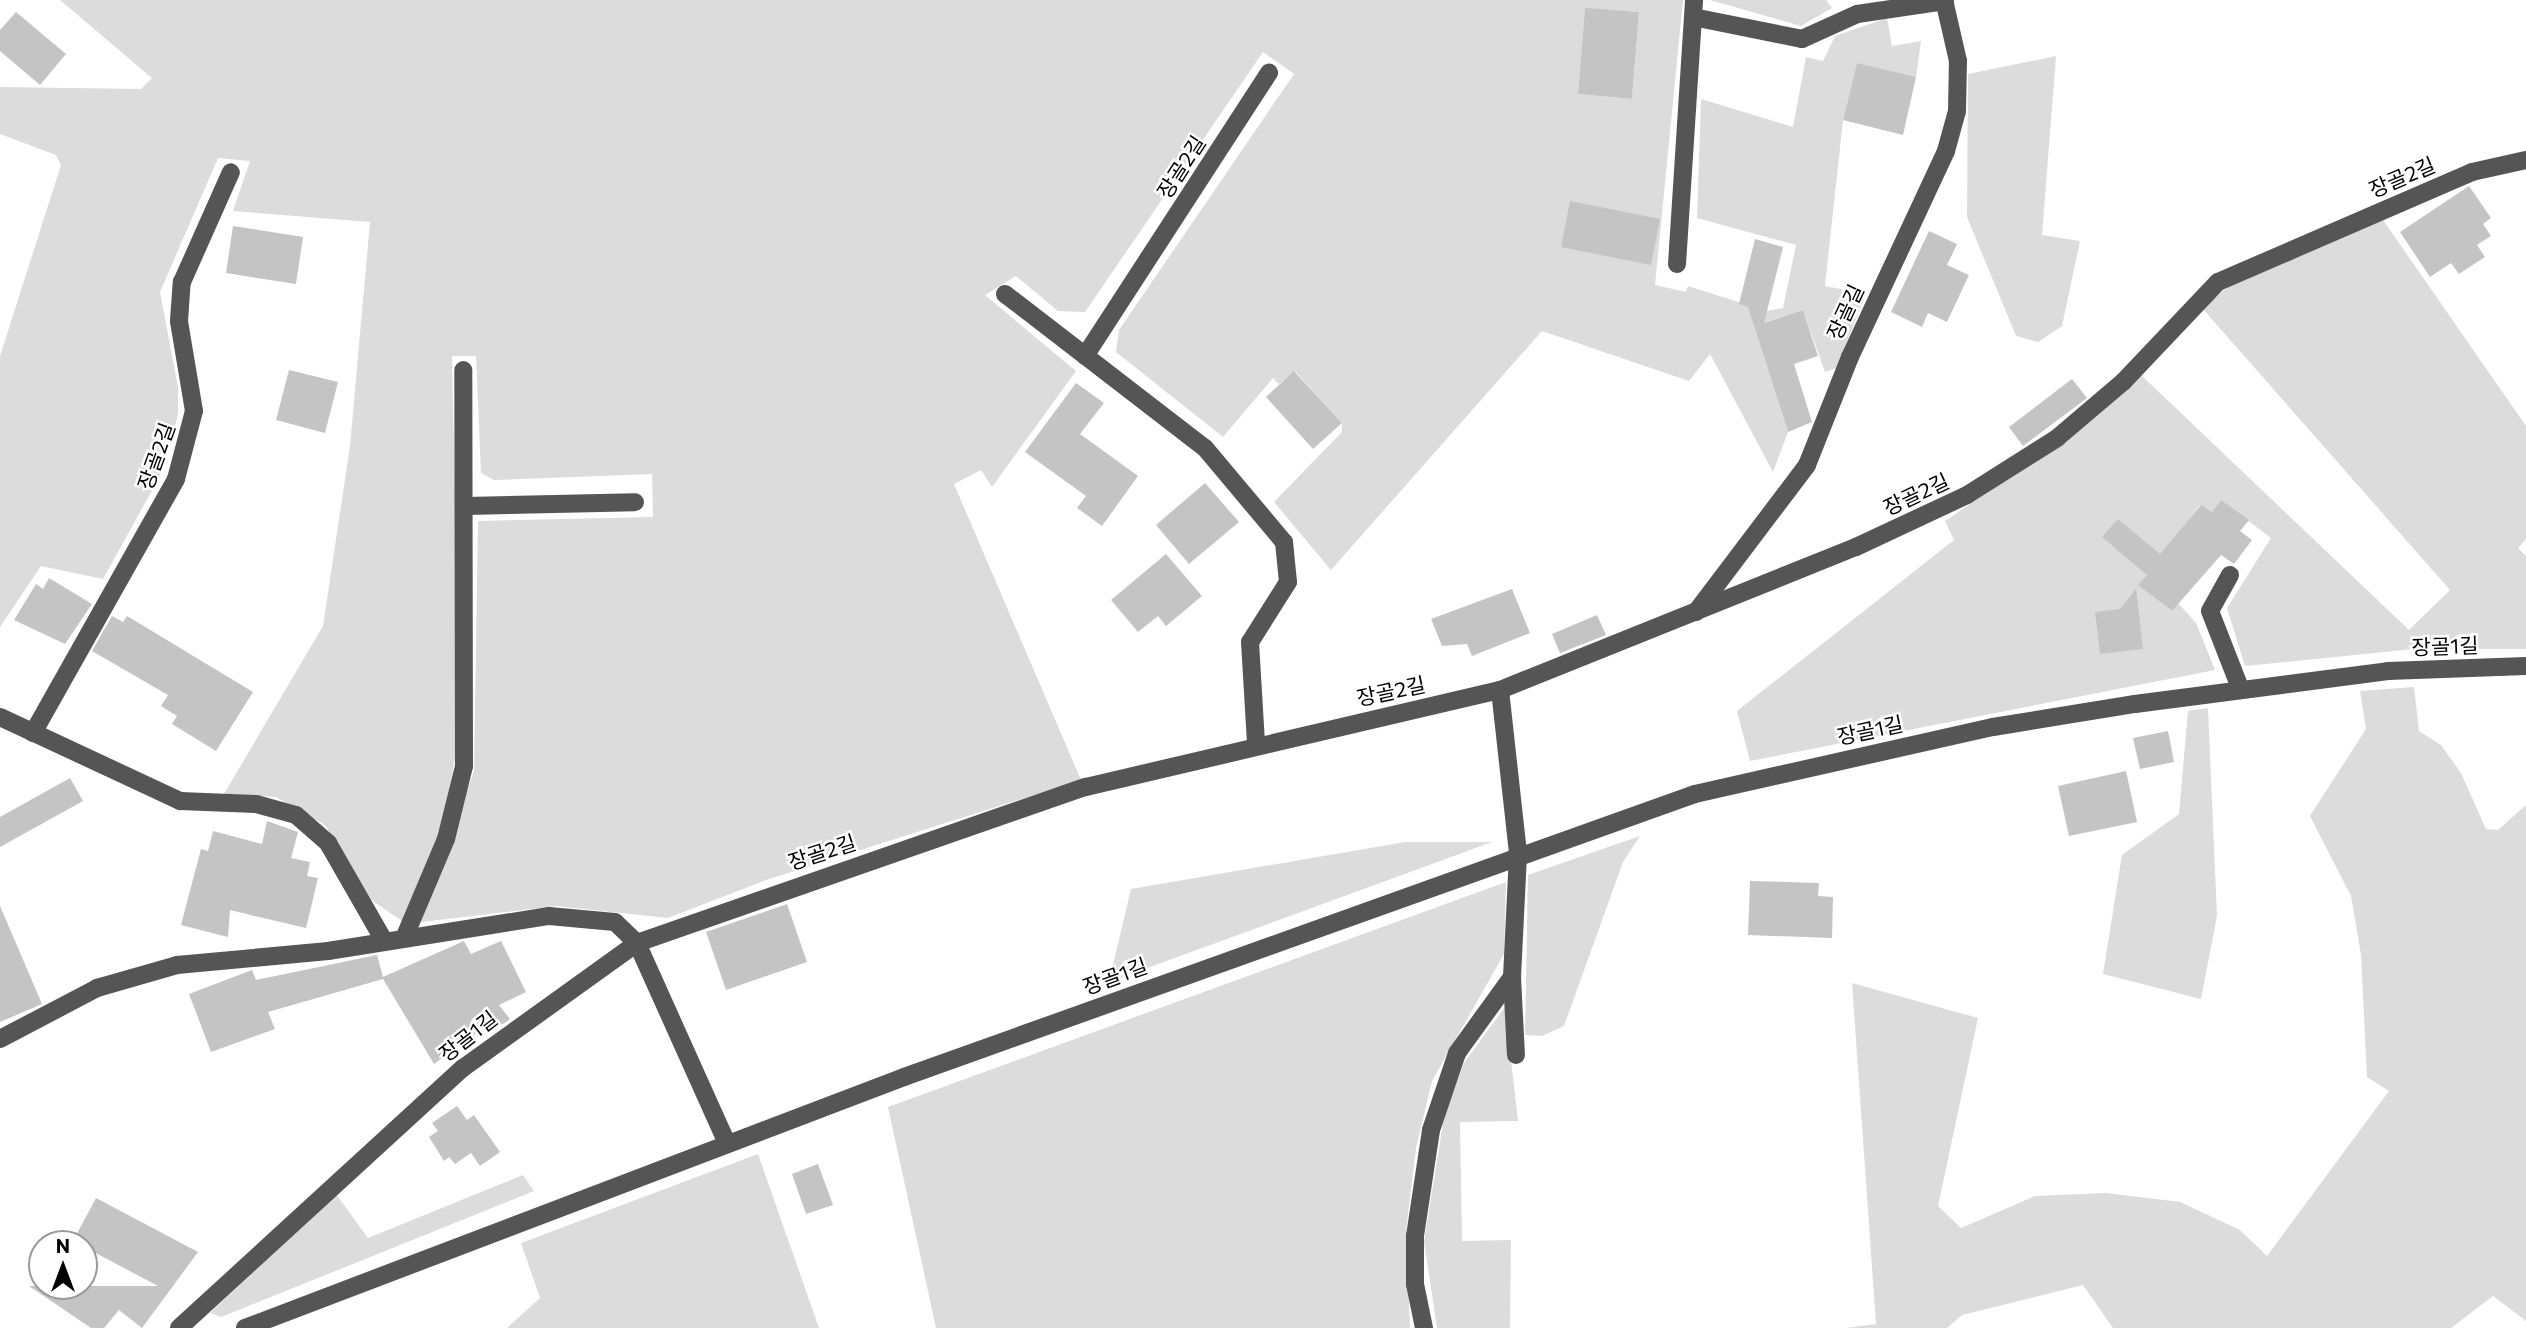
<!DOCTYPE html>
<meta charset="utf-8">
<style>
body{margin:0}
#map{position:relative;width:2526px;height:1328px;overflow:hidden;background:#fff;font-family:Commissioner,"Noto Sans KR",sans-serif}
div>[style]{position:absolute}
.green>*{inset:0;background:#dcdcdc}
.building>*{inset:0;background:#c4c4c4}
.minor>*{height:18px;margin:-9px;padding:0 9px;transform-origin:9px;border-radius:9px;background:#555}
span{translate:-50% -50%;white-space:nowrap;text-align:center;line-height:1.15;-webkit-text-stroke:5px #fff;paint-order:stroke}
.street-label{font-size:21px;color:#000}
.north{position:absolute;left:28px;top:1230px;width:70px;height:70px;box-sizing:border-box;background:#fff;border:2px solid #999;border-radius:50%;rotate:0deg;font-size:19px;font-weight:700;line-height:28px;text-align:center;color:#000}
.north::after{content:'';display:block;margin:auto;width:24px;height:32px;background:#000;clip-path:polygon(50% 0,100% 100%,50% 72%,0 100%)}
</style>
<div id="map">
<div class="green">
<i style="clip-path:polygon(evenodd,60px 0,1683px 0,1655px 285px,1686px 292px,1688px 286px,1767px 311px,1783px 308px,1796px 245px,1697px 218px,1701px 99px,1793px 127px,1806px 57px,1823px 61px,1835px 36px,1887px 18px,1892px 46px,1921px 41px,1916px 77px,1857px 64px,1843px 120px,1825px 286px,1866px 294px,1836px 368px,1825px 372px,1803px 310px,1754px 326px,1788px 432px,1773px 472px,1710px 354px,1689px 381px,1542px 331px,1331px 570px,1274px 502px,1342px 432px,1342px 423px,1295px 371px,1279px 384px,1273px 378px,1223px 437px,1116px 352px,1119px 330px,1294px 74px,1263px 52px,1085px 312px,1058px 311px,1016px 276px,985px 295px,1076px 371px,992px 487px,981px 470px,954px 484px,1081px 780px,766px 880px,668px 918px,556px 906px,421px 922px,474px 771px,478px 521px,653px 517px,652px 474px,494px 480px,481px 473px,476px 356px,452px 356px,460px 733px,441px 830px,405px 923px,370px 899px,325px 825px,276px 797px,224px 794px,323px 626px,350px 446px,370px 222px,233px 211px,250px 161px,218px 158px,160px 292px,178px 387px,178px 415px,160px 476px,103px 579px,41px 566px,0 627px,0 356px,61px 165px,56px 155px,0 134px,0 87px,141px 89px,152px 78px,60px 0,1585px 9px,1639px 12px,1632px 99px,1578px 94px,1585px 9px)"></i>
<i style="clip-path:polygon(1710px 0,1826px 0,1832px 8px,1801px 26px)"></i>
<i style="clip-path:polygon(2056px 56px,2042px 235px,2080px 241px,2062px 326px,2038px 342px,2016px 336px,1967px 217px,1968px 74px)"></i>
<i style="clip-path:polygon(2383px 220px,2526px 426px,2526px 539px,2518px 548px,2526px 556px,2526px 649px,2414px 649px,2245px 666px,2227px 608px,2271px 538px,2221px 500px,2212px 512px,2200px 505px,2139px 585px,2172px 611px,2178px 603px,2196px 623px,2215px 670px,1750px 761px,1737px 711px,1954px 540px,1945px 521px,2067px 439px,2141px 375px,2409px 630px,2450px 590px,2202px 308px,2233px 283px)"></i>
<i style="clip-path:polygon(2414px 687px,2419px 731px,2441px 745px,2461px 773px,2486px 829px,2498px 830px,2526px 805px,2526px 1321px,2493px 1296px,2451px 1328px,2113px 1328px,2083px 1285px,1962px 1315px,1947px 1328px,1846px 1328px,1876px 1324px,1852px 983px,1978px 1018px,1938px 1206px,1961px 1228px,2035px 1196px,2106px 1193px,2180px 1202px,2240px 1230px,2267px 1256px,2389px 1091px,2367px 1077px,2361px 955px,2351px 896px,2310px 816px,2366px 729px,2360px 691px)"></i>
<i style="clip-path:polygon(2208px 708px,2217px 916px,2201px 999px,2103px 974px,2122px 855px,2179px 814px,2188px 711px)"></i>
<i style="clip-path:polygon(1640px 836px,1623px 862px,1564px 1026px,1542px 1036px,1525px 1035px,1528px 875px)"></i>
<i style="clip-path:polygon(1405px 842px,1492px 842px,1109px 982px,1131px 889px)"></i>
<i style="clip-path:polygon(1506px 882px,1504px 954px,1432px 1081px,1416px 1148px,1406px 1231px,1410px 1328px,936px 1328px,888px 1107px)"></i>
<i style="clip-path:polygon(1505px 1007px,1518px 1121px,1460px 1122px,1462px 1241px,1511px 1240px,1510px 1328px,1437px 1328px,1424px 1242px,1444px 1117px,1464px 1063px)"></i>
<i style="clip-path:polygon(758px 1154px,819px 1328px,507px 1328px,540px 1298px,521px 1243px)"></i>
<i style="clip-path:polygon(523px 1175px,534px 1191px,221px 1317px,210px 1313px,336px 1194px,368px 1238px)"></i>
</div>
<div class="building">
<i style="clip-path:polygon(1585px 8px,1639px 12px,1632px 99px,1578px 94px)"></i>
<i style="clip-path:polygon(16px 12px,66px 54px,40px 85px,0 51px,0 30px)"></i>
<i style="clip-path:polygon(1857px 63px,1916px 77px,1903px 135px,1843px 120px)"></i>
<i style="clip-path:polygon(2469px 186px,2491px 218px,2483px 224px,2491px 236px,2477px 245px,2485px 257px,2459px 274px,2451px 263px,2430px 277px,2400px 232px)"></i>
<i style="clip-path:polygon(1570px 201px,1660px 219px,1651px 265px,1561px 247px)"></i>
<i style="clip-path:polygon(233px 226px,303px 237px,296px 284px,226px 273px)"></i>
<i style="clip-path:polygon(1929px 231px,1957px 244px,1947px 265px,1969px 275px,1947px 322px,1928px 313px,1922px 327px,1891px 312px)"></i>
<i style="clip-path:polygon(1755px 239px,1783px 247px,1764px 323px,1803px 310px,1818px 356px,1794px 364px,1812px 422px,1788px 432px,1748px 307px,1739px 304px)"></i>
<i style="clip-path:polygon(289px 370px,338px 382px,325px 433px,276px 420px)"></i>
<i style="clip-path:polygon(1294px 371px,1342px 423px,1313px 449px,1266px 397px)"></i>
<i style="clip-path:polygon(2072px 379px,2087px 398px,2023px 446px,2009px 427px)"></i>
<i style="clip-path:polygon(1076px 383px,1104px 403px,1080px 434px,1138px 476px,1102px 526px,1077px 508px,1086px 496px,1025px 452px)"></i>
<i style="clip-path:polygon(1205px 483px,1239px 522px,1189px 564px,1156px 525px)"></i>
<i style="clip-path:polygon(2221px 500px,2249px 520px,2240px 531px,2252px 540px,2234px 564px,2221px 555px,2172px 611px,2138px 585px,2147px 575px,2102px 537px,2118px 519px,2160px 554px,2201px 505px,2212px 512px)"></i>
<i style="clip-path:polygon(1166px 554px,1202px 596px,1166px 626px,1158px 616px,1138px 632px,1111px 600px)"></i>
<i style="clip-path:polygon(49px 578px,92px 604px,65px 644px,14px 620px,36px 584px,43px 589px)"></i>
<i style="clip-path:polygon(1512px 589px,1530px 633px,1472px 656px,1467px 644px,1442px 646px,1431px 619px)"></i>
<i style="clip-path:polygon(2136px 589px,2143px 649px,2100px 654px,2095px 612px,2120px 609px)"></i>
<i style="clip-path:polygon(1597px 615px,1606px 635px,1560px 653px,1552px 634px)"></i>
<i style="clip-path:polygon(112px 616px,123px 622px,127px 616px,253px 692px,216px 751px,172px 724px,177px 716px,161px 706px,168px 695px,92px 651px)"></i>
<i style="clip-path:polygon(2168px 731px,2174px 762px,2140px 769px,2133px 738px)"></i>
<i style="clip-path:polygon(2126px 771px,2137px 822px,2069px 836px,2058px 786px)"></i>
<i style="clip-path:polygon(70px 778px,83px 801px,0 847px,0 817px)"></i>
<i style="clip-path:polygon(267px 821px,298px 832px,291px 858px,310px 862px,307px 876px,318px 878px,306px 928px,230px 910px,228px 937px,181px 925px,201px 849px,208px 851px,213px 831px,262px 844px)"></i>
<i style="clip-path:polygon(1750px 881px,1819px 883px,1818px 896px,1833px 897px,1832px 938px,1748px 935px)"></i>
<i style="clip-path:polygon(787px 904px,807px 962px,726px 990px,706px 932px)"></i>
<i style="clip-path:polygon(0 906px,42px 1004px,0 1022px)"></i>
<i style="clip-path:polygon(464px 941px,471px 954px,501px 941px,526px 992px,499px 1005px,510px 1019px,489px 1034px,485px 1027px,434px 1064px,383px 979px,268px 1012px,275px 1029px,211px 1052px,189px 994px,252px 970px,256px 980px,377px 955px,383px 977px)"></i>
<i style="clip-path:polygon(457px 1106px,467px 1120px,474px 1115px,500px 1152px,480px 1166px,471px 1153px,455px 1164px,449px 1157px,444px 1161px,429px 1137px,438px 1131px,432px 1123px)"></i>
<i style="clip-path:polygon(818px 1164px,833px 1205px,806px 1214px,792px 1174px)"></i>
<i style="clip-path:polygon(96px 1198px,198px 1252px,142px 1328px,119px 1310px,104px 1328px,91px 1328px,29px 1286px,158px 1286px,73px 1241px)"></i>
</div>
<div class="minor">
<i style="left:1693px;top:17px;width:111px;rotate:11.4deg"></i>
<i style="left:1802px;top:39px;width:60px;rotate:-24.4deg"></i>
<i style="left:1857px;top:14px;width:89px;rotate:-8.4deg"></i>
<i style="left:1677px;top:264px;width:265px;rotate:-86.3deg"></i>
<i style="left:1005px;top:294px;width:252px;rotate:37.6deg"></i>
<i style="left:1205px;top:448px;width:123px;rotate:50deg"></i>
<i style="left:1284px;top:542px;width:40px;rotate:84.3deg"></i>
<i style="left:1288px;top:582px;width:71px;rotate:122.3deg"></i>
<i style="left:1250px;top:642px;width:102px;rotate:86.6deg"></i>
<i style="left:1085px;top:356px;width:338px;rotate:-57deg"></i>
<i style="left:465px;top:506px;width:170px;rotate:-1.3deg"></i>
<i style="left:2230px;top:575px;width:41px;rotate:119.1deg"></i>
<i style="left:2210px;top:611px;width:83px;rotate:68.7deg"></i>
<i style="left:1696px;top:612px;width:184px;rotate:-52.9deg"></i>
<i style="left:1807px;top:465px;width:116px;rotate:-68.3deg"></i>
<i style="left:1850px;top:357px;width:227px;rotate:-65deg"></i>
<i style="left:1946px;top:151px;width:41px;rotate:-74.6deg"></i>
<i style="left:1957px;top:111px;width:50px;rotate:-88.9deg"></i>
<i style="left:1958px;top:61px;width:63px;rotate:-102.9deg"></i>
<i style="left:0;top:717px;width:199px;rotate:25deg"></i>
<i style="left:180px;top:801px;width:76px;rotate:2.3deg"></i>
<i style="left:256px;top:804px;width:41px;rotate:15.4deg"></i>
<i style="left:296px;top:815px;width:43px;rotate:41.2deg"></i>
<i style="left:328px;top:843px;width:111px;rotate:60.2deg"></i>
<i style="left:33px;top:733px;width:291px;rotate:-60.6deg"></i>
<i style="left:176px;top:479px;width:70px;rotate:-75.2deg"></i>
<i style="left:194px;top:411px;width:91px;rotate:-99.5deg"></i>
<i style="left:179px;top:321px;width:39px;rotate:-86deg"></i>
<i style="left:182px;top:282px;width:120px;rotate:-66deg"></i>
<i style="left:405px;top:936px;width:105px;rotate:-67.1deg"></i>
<i style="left:446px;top:839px;width:75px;rotate:-76.1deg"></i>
<i style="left:464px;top:766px;width:396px;rotate:-90.1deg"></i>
<i style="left:1512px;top:977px;width:78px;rotate:87.1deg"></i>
<i style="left:0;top:1039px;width:110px;rotate:-27.7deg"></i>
<i style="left:97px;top:988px;width:83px;rotate:-16deg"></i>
<i style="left:177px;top:965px;width:152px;rotate:-5.3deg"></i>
<i style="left:328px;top:951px;width:224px;rotate:-9deg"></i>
<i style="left:549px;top:916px;width:66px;rotate:5.2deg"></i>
<i style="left:615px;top:922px;width:30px;rotate:44deg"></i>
<i style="left:637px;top:943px;width:475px;rotate:-19.2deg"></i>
<i style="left:1086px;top:787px;width:425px;rotate:-13.2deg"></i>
<i style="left:1500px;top:690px;width:384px;rotate:-21.9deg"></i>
<i style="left:1856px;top:547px;width:123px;rotate:-25.1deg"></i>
<i style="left:1967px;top:495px;width:107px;rotate:-32.3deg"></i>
<i style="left:2057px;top:438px;width:87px;rotate:-40.3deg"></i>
<i style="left:2123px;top:382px;width:138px;rotate:-46.5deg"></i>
<i style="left:2218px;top:282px;width:277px;rotate:-23.4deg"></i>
<i style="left:2472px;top:172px;width:55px;rotate:-12.5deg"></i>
<i style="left:179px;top:1328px;width:385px;rotate:-42.5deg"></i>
<i style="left:463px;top:1068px;width:214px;rotate:-35.7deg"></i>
<i style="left:637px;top:943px;width:219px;rotate:65.8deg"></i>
<i style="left:245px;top:1328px;width:705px;rotate:-20.85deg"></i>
<i style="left:904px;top:1077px;width:840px;rotate:-19.69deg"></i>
<i style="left:1695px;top:794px;width:305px;rotate:-12.7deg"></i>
<i style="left:1993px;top:727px;width:144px;rotate:-9.2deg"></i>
<i style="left:2135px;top:704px;width:255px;rotate:-7.4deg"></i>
<i style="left:2388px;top:671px;width:138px;rotate:-2.1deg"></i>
<i style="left:1424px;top:1328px;width:45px;rotate:-101.6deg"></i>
<i style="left:1415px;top:1284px;width:48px;rotate:-90deg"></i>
<i style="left:1415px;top:1236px;width:107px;rotate:-81.4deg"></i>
<i style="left:1431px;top:1130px;width:81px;rotate:-71.3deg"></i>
<i style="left:1457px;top:1053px;width:94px;rotate:-54.1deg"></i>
<i style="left:1512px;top:977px;width:124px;rotate:-87.2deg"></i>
<i style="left:1518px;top:853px;width:164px;rotate:-96.3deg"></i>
</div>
<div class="street-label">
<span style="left:1181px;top:167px;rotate:-57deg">장골2길</span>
<span style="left:2402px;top:177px;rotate:-23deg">장골2길</span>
<span style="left:1845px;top:312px;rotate:-65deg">장골길</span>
<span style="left:156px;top:456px;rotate:-70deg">장골2길</span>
<span style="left:1916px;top:494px;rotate:-25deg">장골2길</span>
<span style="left:2445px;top:646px;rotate:-2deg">장골1길</span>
<span style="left:1391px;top:691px;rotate:-12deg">장골2길</span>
<span style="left:1870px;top:730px;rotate:-12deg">장골1길</span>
<span style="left:822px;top:852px;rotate:-18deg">장골2길</span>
<span style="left:1115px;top:976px;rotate:-20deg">장골1길</span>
<span style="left:468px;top:1036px;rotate:-38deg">장골1길</span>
</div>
<div class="north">N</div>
</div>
